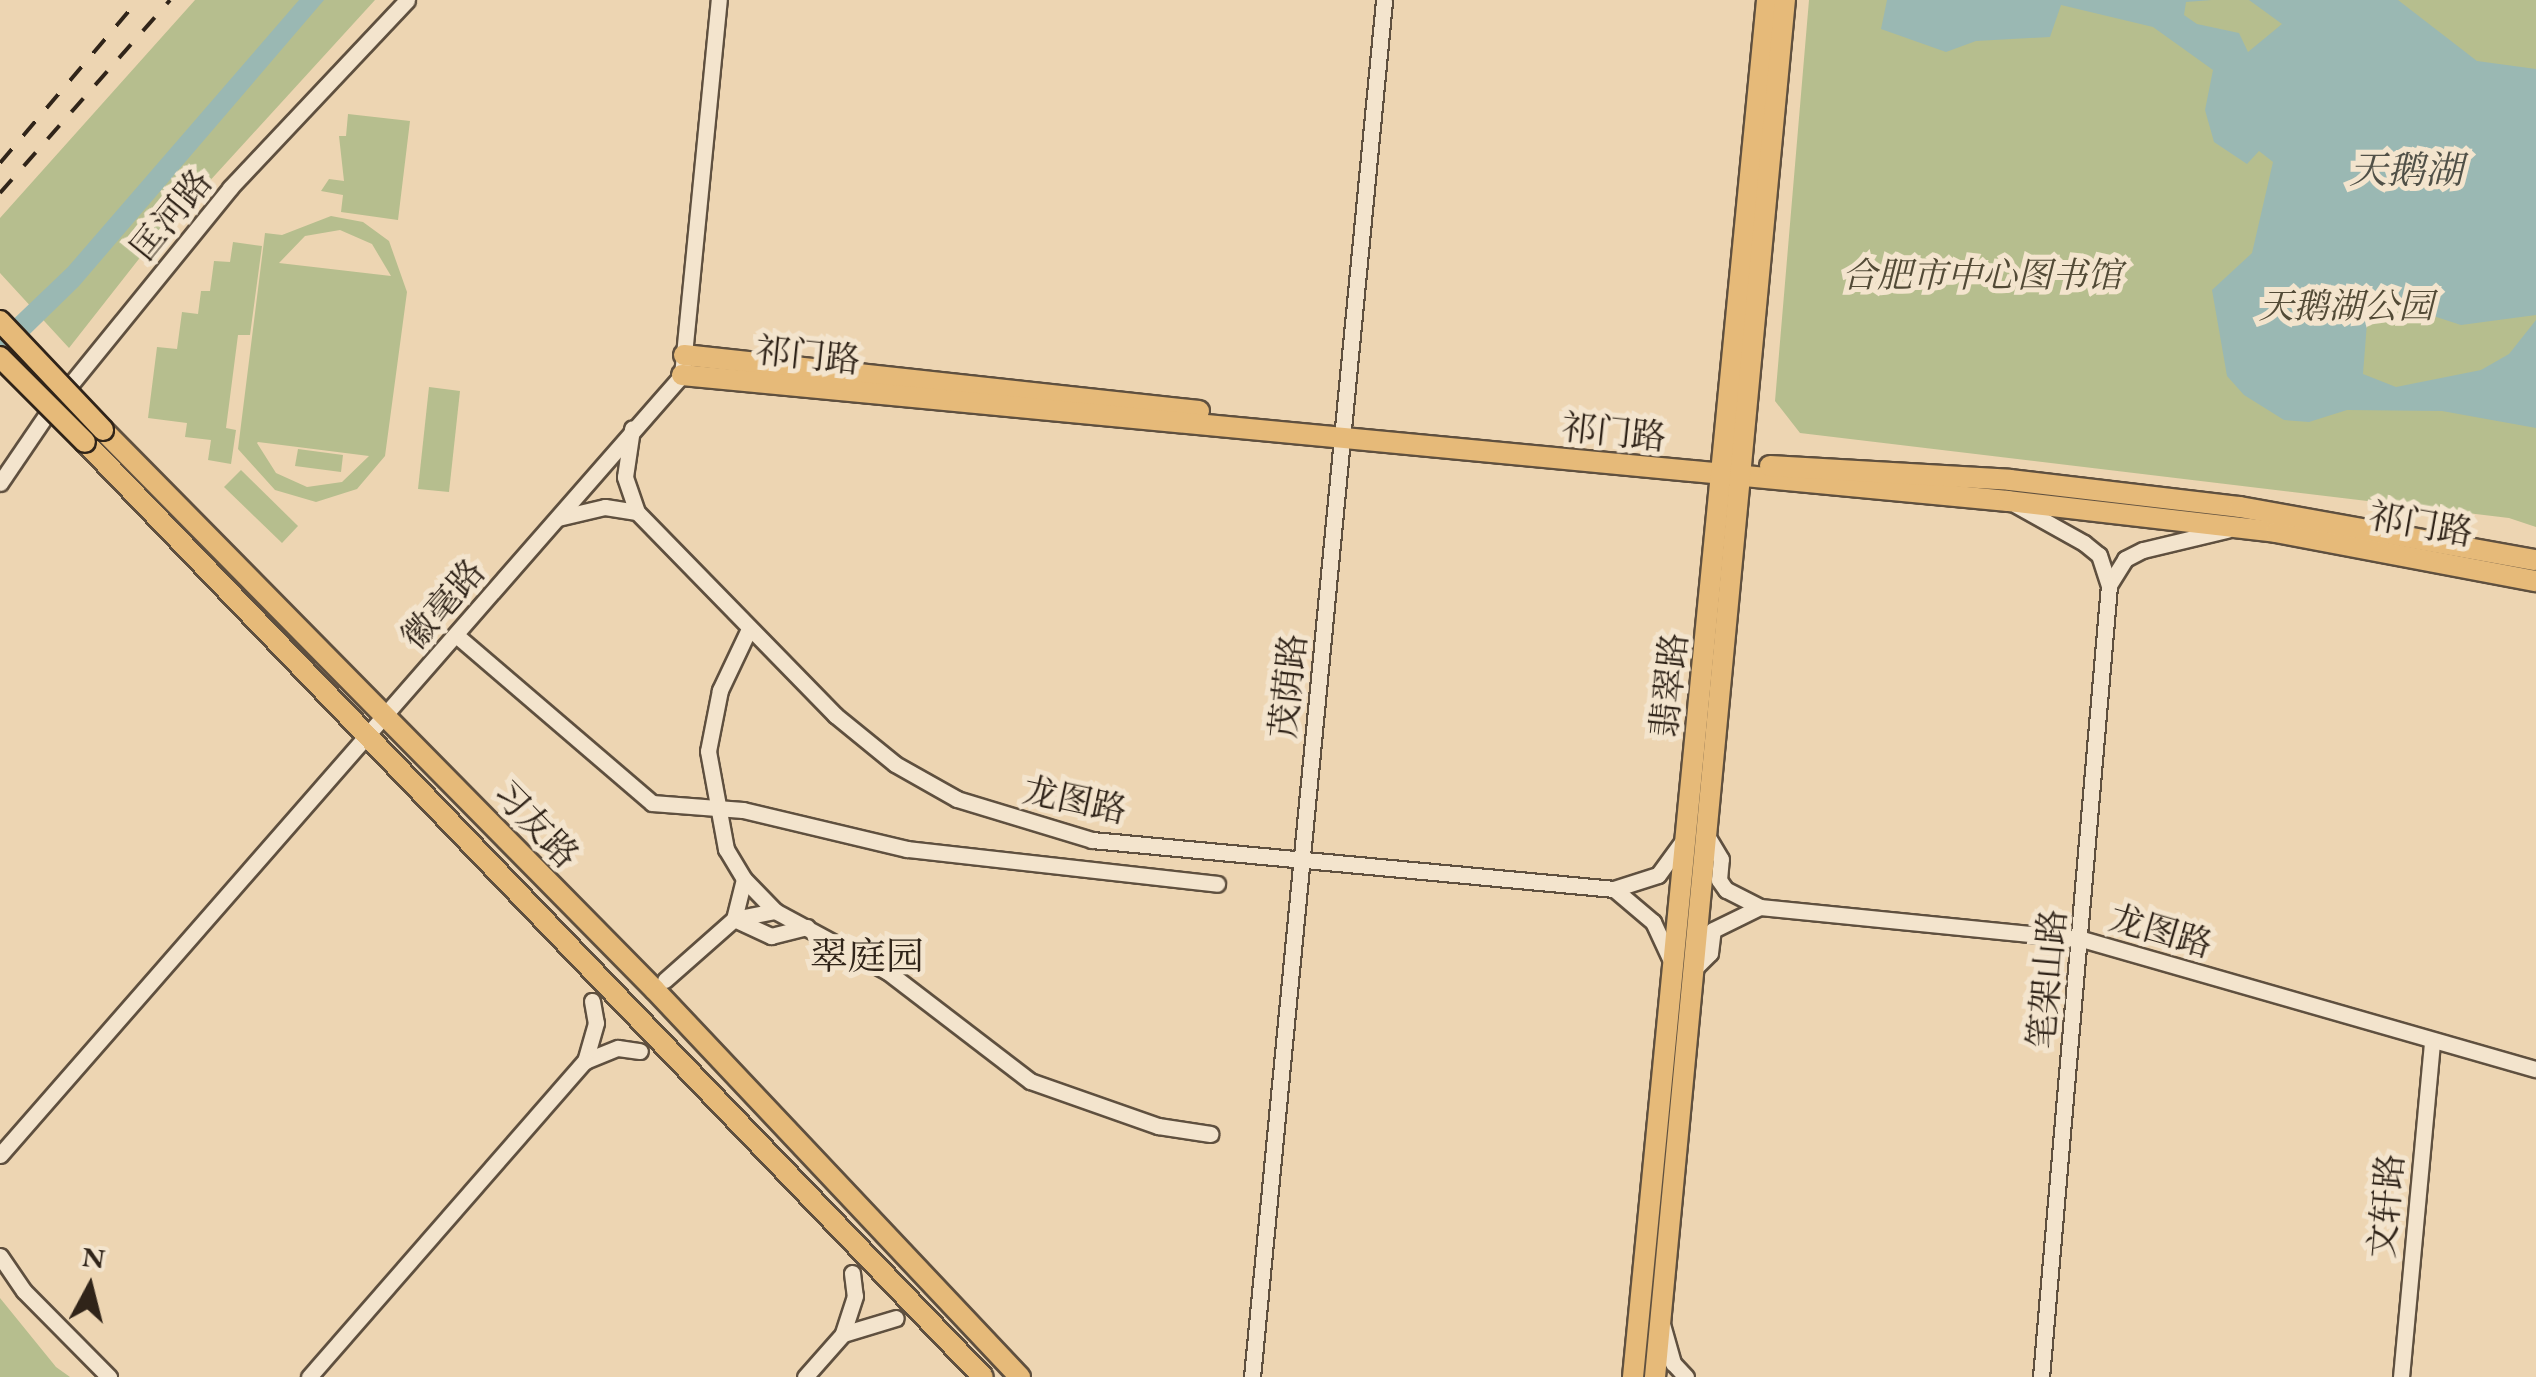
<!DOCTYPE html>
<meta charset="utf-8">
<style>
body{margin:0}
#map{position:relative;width:2536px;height:1377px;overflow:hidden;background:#edd5b2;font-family:"EB Garamond","Noto Serif SC",serif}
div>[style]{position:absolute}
.green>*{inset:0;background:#b6be8e}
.water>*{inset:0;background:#9ab8b3}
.roads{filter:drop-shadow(2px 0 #5f503f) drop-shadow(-2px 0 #5f503f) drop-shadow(0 2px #5f503f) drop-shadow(0 -2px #5f503f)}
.minor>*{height:15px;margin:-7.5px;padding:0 7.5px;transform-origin:7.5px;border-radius:7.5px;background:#f3e4cd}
.major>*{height:20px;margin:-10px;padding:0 10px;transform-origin:10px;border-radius:10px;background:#e6ba79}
.rail>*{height:4px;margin-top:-2px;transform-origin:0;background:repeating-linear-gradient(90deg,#302419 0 18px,transparent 0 36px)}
.bridges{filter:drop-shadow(2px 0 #302419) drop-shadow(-2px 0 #302419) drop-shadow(0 2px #302419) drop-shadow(0 -2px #302419)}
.major-bridge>*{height:20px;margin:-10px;padding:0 10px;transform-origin:10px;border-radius:10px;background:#e6ba79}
span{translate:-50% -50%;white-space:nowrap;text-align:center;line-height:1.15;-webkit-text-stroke:10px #f3e4cd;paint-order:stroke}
.street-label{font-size:35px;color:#302419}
.park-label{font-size:35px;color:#524a36;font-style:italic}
.water-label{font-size:38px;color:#505047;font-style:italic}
.neighbourhood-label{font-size:38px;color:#302419}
.north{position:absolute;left:40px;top:1237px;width:100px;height:100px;-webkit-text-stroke:8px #f3e4cd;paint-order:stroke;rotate:7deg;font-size:28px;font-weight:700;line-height:40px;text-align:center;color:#302419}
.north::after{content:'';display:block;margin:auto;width:35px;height:45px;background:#302419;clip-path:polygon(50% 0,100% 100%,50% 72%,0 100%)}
</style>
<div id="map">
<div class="green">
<i style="clip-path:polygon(195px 0,375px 0,142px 255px,69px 348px,0 273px,0 218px)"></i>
<i style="clip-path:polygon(1809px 0,2536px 0,2536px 527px,2509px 518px,1800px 433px,1775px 401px)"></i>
<i style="clip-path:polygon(348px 114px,410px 121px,398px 220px,341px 212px,343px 195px,321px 191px,329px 179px,344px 181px,339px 136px,346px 136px)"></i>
<i style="clip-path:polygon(evenodd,331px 216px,363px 222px,389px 241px,407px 292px,385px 456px,357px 489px,316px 502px,275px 490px,238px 449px,265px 233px,282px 235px,331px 216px,340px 230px,372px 244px,391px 276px,279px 263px,305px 236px,340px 230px,331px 216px,257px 443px,258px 442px,369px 456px,342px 482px,307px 487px,276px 473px,257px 443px)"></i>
<i style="clip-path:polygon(233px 242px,262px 246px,250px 335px,238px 335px,226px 428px,236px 430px,231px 464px,208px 460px,211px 440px,185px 437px,187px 423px,148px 418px,157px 347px,177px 349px,182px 312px,198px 314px,201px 291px,210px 291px,214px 261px,230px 262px)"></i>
<i style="clip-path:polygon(429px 387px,460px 391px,449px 492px,418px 489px)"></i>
<i style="clip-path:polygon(298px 449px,343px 455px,341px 472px,295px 466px)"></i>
<i style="clip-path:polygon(241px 470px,298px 526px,282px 543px,224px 487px)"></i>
<i style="clip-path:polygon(0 1298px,56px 1367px,70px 1377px,0 1377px)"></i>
</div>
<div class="water">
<i style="clip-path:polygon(299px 0,324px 0,79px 286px,0 363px,0 332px,68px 267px)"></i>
<i style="clip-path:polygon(1887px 0,2212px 0,2186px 2px,2184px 15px,2197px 24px,2239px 33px,2248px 52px,2282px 24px,2249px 0,2398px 0,2477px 61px,2536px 69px,2536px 315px,2461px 325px,2381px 299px,2368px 310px,2363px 374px,2396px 387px,2481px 370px,2509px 354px,2536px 320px,2536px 428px,2442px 411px,2347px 410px,2309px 422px,2284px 420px,2244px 395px,2227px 376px,2212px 290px,2252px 253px,2273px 162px,2259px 151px,2247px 164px,2214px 142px,2205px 110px,2213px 70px,2153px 27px,2061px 5px,2050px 37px,1976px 41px,1946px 52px,1881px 29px)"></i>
</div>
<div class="roads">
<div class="minor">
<i style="left:0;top:483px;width:87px;rotate:-55.8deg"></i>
<i style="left:49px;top:411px;width:287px;rotate:-50.9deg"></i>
<i style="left:230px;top:188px;width:258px;rotate:-46.7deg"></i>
<i style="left:2016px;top:505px;width:78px;rotate:29.2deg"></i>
<i style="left:2084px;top:543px;width:19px;rotate:39deg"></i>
<i style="left:2099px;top:555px;width:32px;rotate:72deg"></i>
<i style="left:2109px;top:585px;width:31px;rotate:-58deg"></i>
<i style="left:2125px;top:559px;width:20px;rotate:-27deg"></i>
<i style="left:2143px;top:550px;width:86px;rotate:-13.4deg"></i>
<i style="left:637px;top:512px;width:284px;rotate:45.7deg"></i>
<i style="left:835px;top:715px;width:77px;rotate:39.2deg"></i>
<i style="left:895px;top:764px;width:71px;rotate:29.4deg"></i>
<i style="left:957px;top:799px;width:141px;rotate:16.9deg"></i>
<i style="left:1092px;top:840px;width:524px;rotate:5.36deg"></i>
<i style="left:558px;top:518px;width:48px;rotate:-13.2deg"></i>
<i style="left:605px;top:507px;width:32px;rotate:9deg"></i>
<i style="left:637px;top:512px;width:37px;rotate:-109deg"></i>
<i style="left:625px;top:477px;width:49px;rotate:-81.7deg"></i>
<i style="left:749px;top:629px;width:68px;rotate:115.4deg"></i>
<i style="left:720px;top:690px;width:62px;rotate:101.1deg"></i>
<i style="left:708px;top:751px;width:100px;rotate:79.6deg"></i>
<i style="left:726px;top:849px;width:35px;rotate:59deg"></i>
<i style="left:744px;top:879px;width:45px;rotate:45.9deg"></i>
<i style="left:775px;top:911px;width:128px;rotate:28.4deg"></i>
<i style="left:888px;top:972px;width:179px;rotate:37.5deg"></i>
<i style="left:1030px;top:1081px;width:136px;rotate:19.4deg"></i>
<i style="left:1158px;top:1126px;width:53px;rotate:8.7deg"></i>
<i style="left:456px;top:635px;width:258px;rotate:40.6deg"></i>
<i style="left:652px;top:803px;width:91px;rotate:4.4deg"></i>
<i style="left:743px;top:810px;width:169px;rotate:13.4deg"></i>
<i style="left:907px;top:849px;width:312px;rotate:6.4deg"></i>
<i style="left:744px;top:879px;width:41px;rotate:104deg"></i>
<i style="left:734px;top:919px;width:41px;rotate:24.7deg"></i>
<i style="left:771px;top:936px;width:37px;rotate:-14deg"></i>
<i style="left:1760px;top:907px;width:324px;rotate:5.7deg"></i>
<i style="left:2082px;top:939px;width:472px;rotate:16deg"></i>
<i style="left:1674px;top:967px;width:50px;rotate:-115deg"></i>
<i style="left:1653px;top:922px;width:51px;rotate:-139.8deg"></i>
<i style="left:1614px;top:889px;width:46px;rotate:-17.7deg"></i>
<i style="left:1658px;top:875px;width:41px;rotate:-54deg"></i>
<i style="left:1695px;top:968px;width:21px;rotate:-45deg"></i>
<i style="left:1710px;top:953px;width:23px;rotate:-83deg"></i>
<i style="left:1713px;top:930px;width:52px;rotate:-26.1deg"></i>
<i style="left:1760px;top:907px;width:38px;rotate:-153deg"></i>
<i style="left:1726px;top:890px;width:12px;rotate:-125deg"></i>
<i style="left:1719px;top:880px;width:21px;rotate:-85deg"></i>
<i style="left:1721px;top:859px;width:27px;rotate:-121deg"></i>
<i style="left:665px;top:980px;width:92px;rotate:-41.5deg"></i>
<i style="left:734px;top:919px;width:42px;rotate:-11deg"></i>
<i style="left:592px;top:1001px;width:22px;rotate:80deg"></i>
<i style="left:596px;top:1023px;width:40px;rotate:106deg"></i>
<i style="left:585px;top:1061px;width:35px;rotate:-22deg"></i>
<i style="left:618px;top:1048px;width:22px;rotate:8deg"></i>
<i style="left:0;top:1155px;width:1036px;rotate:-48.83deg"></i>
<i style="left:682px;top:375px;width:377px;rotate:-84.4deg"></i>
<i style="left:0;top:1256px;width:42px;rotate:55.6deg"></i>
<i style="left:24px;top:1291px;width:121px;rotate:45.3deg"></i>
<i style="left:852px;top:1273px;width:23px;rotate:83deg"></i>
<i style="left:855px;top:1296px;width:40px;rotate:108deg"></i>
<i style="left:843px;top:1334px;width:55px;rotate:-16.8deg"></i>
<i style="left:1662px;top:1324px;width:41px;rotate:74.2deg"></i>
<i style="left:1673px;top:1363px;width:19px;rotate:47deg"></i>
<i style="left:309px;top:1377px;width:420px;rotate:-48.9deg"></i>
<i style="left:805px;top:1377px;width:57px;rotate:-48.5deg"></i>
<i style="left:1252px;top:1377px;width:1383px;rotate:-84.52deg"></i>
<i style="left:2041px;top:1377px;width:795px;rotate:-85.09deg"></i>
<i style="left:2401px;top:1377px;width:338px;rotate:-84.7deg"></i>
</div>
<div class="major">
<i style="left:684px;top:355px;width:518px;rotate:6.21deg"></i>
<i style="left:682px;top:375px;width:1332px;rotate:5.43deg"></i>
<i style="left:2008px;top:501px;width:270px;rotate:6.6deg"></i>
<i style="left:2276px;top:532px;width:265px;rotate:10.7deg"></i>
<i style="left:103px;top:430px;width:786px;rotate:45.41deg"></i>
<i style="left:655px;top:990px;width:532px;rotate:46.68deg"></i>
<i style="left:85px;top:442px;width:1296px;rotate:46.16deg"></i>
<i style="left:1770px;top:466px;width:240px;rotate:3.3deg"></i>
<i style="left:2010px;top:480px;width:232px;rotate:6.7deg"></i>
<i style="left:2240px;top:507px;width:301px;rotate:10.2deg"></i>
<i style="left:1633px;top:1377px;width:1384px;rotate:-84.44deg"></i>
<i style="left:1655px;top:1377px;width:1383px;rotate:-84.61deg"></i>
</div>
</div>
<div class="rail">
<i style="left:0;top:163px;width:214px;rotate:-49.7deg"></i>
<i style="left:0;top:193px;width:257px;rotate:-48.6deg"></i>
</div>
<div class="bridges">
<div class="major-bridge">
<i style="left:0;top:321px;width:150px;rotate:46.6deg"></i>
<i style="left:0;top:357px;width:120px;rotate:45deg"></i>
</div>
</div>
<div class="street-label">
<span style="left:171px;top:215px;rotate:-51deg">匡河路</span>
<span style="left:808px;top:355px;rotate:6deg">祁门路</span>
<span style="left:1614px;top:432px;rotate:6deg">祁门路</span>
<span style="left:2421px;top:524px;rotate:10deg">祁门路</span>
<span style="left:443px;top:604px;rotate:-49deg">徽毫路</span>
<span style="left:1669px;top:685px;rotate:-84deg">翡翠路</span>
<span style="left:1288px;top:686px;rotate:-84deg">茂荫路</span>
<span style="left:1075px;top:800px;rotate:12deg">龙图路</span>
<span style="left:536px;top:824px;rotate:46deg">习友路</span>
<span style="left:2161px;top:931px;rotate:16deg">龙图路</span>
<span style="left:2047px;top:979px;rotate:-85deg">笔架山路</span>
<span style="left:2386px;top:1206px;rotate:-85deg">文轩路</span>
</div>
<div class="park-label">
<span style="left:1982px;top:275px">合肥市中心图书馆</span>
<span style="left:2346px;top:306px">天鹅湖公园</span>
</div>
<div class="water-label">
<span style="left:2406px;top:170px">天鹅湖</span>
</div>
<div class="neighbourhood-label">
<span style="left:867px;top:956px">翠庭园</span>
</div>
<div class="north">N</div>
</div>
